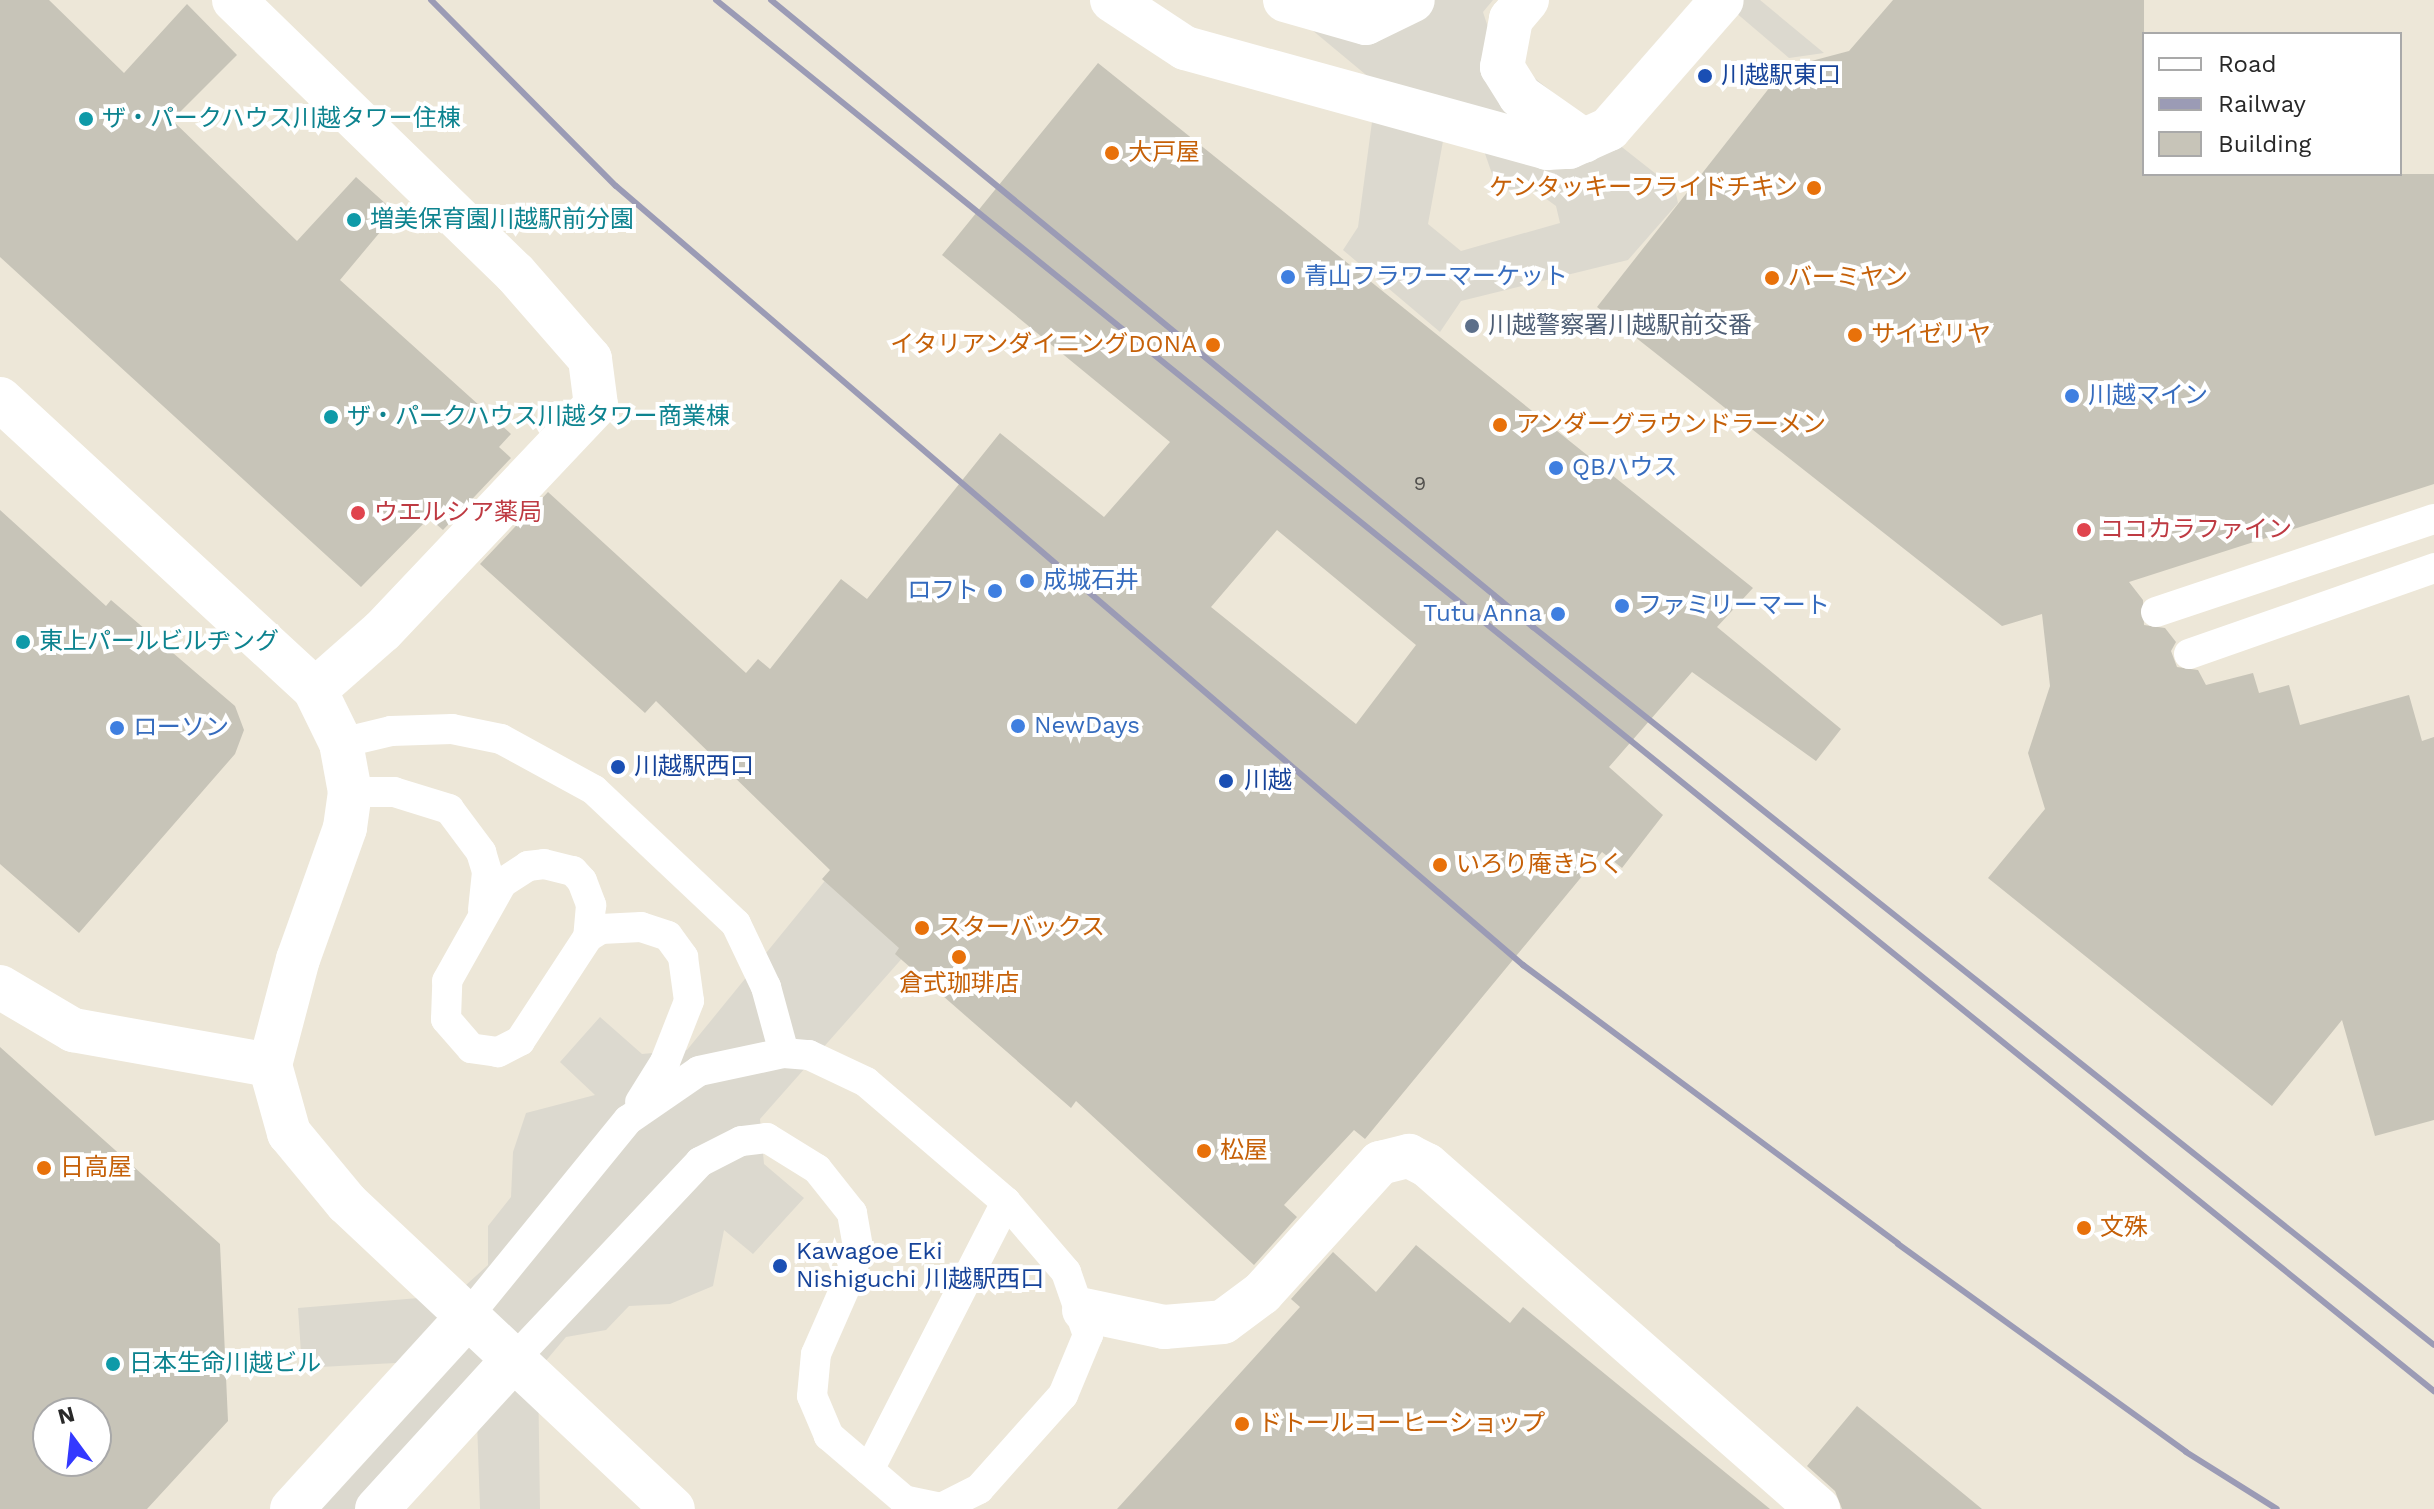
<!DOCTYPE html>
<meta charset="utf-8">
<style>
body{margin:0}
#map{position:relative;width:2434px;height:1509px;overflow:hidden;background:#ede7d8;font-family:"Work Sans","Noto Sans JP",sans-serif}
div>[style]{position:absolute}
.plaza>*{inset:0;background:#dcd9cf}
.building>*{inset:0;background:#c7c4b8}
.service>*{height:30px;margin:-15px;padding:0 15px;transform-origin:15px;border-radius:15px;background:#fff}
.minor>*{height:44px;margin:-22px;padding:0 22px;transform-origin:22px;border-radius:22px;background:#fff}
.tertiary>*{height:44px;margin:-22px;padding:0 22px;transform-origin:22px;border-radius:22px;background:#fff}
.rail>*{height:6px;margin:-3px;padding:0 3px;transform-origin:3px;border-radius:3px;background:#9b9bb5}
.dots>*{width:22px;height:22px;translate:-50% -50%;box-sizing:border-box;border:4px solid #fff;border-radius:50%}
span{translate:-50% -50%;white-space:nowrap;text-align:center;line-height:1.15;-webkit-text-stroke:8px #fff;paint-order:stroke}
.number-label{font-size:20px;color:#504f4c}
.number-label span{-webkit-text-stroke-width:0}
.transit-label{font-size:24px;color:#164399}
.left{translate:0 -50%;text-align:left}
.culture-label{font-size:24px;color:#0d838f}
.food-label{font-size:24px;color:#c56008}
.right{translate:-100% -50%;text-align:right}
.shop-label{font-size:24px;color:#366cbe}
.service-label{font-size:24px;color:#4e5e75}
.health-label{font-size:24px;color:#be3a42}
.legend{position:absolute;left:2142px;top:32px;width:260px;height:144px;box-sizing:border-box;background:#fff;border:2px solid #a9a9a9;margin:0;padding:10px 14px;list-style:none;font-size:24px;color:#282828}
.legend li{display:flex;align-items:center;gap:16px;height:40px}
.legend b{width:40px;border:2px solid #a9a9a9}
.north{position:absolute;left:32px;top:1397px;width:80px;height:80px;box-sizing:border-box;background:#fff;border:2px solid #a9a9a9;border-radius:50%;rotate:345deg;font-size:22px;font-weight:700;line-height:32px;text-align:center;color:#282828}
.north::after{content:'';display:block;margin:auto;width:28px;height:36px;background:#3339ff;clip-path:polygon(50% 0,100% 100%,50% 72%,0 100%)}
</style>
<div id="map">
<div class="plaza">
<i style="clip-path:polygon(evenodd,1276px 0,1493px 0,1483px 12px,1494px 46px,1675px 189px,1678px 203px,1628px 260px,1461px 301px,1440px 332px,1343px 250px,1358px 227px,1377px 84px,1276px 0,1445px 130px,1483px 148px,1498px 191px,1530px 187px,1556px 206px,1560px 223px,1461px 251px,1428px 224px,1445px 130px)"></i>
<i style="clip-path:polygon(1721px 0,1760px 0,1824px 53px,1789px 58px)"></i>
<i style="clip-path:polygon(828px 877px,913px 946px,760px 1119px,764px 1164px,804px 1198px,753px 1254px,724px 1230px,713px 1286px,670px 1304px,629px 1306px,606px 1330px,566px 1337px,538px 1370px,540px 1509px,480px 1509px,477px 1421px,382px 1509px,298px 1509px,414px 1362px,302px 1368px,298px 1308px,455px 1295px,488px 1265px,488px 1226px,511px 1197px,513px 1152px,526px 1113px,595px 1095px,560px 1062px,600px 1017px,642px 1054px,687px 1050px)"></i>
</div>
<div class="building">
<i style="clip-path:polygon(0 0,49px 0,124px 73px,187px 4px,237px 55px,172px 120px,297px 241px,356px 177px,396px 213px,340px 280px,511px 434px,499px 447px,511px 458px,443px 530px,429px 518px,361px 587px,0 257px)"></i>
<i style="clip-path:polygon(1893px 0,2144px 0,2144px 174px,2434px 174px,2434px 484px,2129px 582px,2143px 600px,2144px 625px,2165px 628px,2176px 642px,2171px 651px,2177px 667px,2198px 670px,2206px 685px,2253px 673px,2259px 693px,2289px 685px,2300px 725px,2409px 695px,2422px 741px,2434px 737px,2434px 1120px,2375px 1136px,2342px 1020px,2272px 1106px,1988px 878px,2045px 809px,2028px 753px,2050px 686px,2042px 614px,2002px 626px,1597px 307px,1785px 68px,1849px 51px)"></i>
<i style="clip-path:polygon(evenodd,1098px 63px,1753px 588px,1717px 627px,1841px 729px,1816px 761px,1692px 672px,1609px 767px,1663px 815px,1622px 868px,1602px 852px,1365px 1139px,1354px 1130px,1284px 1205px,1297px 1217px,1254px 1265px,1076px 1101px,1071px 1108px,895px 954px,899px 948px,822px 879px,830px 870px,656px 701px,645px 713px,480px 564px,548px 492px,746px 673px,758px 659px,770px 669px,841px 579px,867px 599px,1000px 433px,1104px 517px,1170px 442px,942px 255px,1098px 63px,1277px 530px,1416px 645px,1356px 724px,1211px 607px,1277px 530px)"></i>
<i style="clip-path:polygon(0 510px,106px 606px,111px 600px,235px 706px,244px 730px,235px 754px,79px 933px,0 864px)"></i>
<i style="clip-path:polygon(evenodd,0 1047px,220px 1244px,228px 1421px,147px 1509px,0 1509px,0 1047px,48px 1413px,96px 1413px,96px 1461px,48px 1461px,48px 1413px)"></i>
<i style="clip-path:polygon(1416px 1245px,1510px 1323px,1523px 1307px,1770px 1509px,1117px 1509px,1300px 1307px,1291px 1299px,1333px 1252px,1376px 1292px)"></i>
<i style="clip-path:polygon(1857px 1406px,1982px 1509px,1842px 1509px,1835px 1491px,1807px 1466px)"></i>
</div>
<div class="service">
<i style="left:2156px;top:612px;width:293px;rotate:-18.5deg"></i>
<i style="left:2189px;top:654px;width:260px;rotate:-19.3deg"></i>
<i style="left:341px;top:743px;width:51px;rotate:-13.5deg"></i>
<i style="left:391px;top:731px;width:61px;rotate:-1.9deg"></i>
<i style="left:452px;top:729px;width:50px;rotate:11.5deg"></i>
<i style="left:501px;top:739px;width:106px;rotate:28.7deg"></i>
<i style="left:594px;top:790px;width:195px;rotate:43.3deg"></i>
<i style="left:736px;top:924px;width:70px;rotate:64.5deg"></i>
<i style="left:766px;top:987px;width:68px;rotate:74.7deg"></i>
<i style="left:350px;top:792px;width:44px"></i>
<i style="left:394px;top:792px;width:58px;rotate:17.2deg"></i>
<i style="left:449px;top:809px;width:54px;rotate:53.3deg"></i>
<i style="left:481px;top:852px;width:21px;rotate:73deg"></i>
<i style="left:487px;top:872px;width:38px;rotate:96deg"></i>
<i style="left:544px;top:864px;width:30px;rotate:14deg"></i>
<i style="left:573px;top:871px;width:13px;rotate:48deg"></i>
<i style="left:582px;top:881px;width:26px;rotate:69deg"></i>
<i style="left:591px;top:905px;width:32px;rotate:95deg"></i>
<i style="left:588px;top:937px;width:124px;rotate:123.2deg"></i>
<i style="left:520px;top:1041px;width:25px;rotate:153deg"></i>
<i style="left:498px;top:1052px;width:27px;rotate:-172deg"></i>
<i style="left:471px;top:1048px;width:38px;rotate:-131deg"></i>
<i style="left:446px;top:1019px;width:38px;rotate:-88deg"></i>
<i style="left:447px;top:981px;width:112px;rotate:-60.7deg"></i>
<i style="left:502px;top:883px;width:31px;rotate:-33deg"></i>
<i style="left:528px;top:866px;width:16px;rotate:-7deg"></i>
<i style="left:588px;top:937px;width:15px;rotate:-32deg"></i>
<i style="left:601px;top:929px;width:40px;rotate:-2.9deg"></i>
<i style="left:641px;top:927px;width:28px;rotate:18deg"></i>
<i style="left:668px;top:936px;width:26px;rotate:54deg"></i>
<i style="left:683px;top:957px;width:44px;rotate:82.2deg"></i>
<i style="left:689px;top:1001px;width:66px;rotate:111.5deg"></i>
<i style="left:665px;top:1062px;width:47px;rotate:122deg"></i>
<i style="left:468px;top:1316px;width:253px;rotate:-50.8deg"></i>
<i style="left:628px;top:1120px;width:86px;rotate:-34.6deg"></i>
<i style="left:699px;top:1071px;width:87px;rotate:-12deg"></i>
<i style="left:784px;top:1053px;width:25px;rotate:5deg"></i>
<i style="left:809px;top:1055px;width:63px;rotate:25.3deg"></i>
<i style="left:866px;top:1082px;width:184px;rotate:40.6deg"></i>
<i style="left:1006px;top:1202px;width:92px;rotate:49.4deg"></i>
<i style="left:1066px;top:1272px;width:67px;rotate:70.8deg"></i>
<i style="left:1088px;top:1335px;width:65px;rotate:112.6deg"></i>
<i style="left:1063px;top:1395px;width:126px;rotate:131.8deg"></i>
<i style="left:979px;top:1489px;width:42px;rotate:153.4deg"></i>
<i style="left:941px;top:1508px;width:38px;rotate:-168deg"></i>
<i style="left:904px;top:1500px;width:99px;rotate:-139.5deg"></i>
<i style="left:829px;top:1436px;width:43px;rotate:-113deg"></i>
<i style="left:812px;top:1396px;width:42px;rotate:-84.6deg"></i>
<i style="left:816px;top:1354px;width:90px;rotate:-66.3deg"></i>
<i style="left:852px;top:1272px;width:26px;rotate:-77deg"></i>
<i style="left:858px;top:1247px;width:35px;rotate:-100deg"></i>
<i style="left:852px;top:1213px;width:56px;rotate:-128.5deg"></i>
<i style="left:817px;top:1169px;width:59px;rotate:-148.2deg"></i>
<i style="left:767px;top:1138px;width:26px;rotate:173deg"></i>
<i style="left:741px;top:1141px;width:46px;rotate:152.9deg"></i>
<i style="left:700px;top:1162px;width:270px;rotate:133.3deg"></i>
<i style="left:869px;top:1470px;width:301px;rotate:-62.9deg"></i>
</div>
<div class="minor">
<i style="left:234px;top:0;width:392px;rotate:44.2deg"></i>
<i style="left:515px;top:273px;width:114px;rotate:48.9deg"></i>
<i style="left:590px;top:359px;width:46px;rotate:82.6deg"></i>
<i style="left:596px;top:405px;width:311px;rotate:133.4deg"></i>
<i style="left:382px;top:631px;width:89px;rotate:138.6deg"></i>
<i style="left:1285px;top:0;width:84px;rotate:15.9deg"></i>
<i style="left:1366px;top:23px;width:52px;rotate:-26.1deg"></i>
<i style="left:1527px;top:0;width:25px;rotate:130deg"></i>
<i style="left:1511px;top:19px;width:49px;rotate:100.6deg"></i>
<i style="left:1502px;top:67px;width:34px;rotate:58deg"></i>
<i style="left:1520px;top:96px;width:78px;rotate:35.1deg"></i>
<i style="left:0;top:987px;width:85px;rotate:30.5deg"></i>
<i style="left:73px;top:1030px;width:200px;rotate:10.1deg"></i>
<i style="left:1084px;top:1310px;width:82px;rotate:12deg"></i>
<i style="left:1164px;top:1327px;width:59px;rotate:-4.8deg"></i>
<i style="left:1223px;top:1322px;width:49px;rotate:-36.6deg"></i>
<i style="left:1262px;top:1293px;width:176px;rotate:-47.8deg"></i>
<i style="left:1380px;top:1163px;width:30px;rotate:-14deg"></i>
<i style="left:1409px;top:1156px;width:20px;rotate:27deg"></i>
<i style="left:1427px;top:1165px;width:521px;rotate:41.34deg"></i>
</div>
<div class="tertiary">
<i style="left:1112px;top:0;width:87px;rotate:33.3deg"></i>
<i style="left:1185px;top:48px;width:376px;rotate:15.4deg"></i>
<i style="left:1547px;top:148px;width:22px;rotate:-3deg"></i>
<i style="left:1569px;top:147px;width:44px;rotate:-24.2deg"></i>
<i style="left:1609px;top:129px;width:171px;rotate:-48.8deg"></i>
<i style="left:0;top:399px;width:429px;rotate:42.7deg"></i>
<i style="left:315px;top:690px;width:59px;rotate:63.9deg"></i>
<i style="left:341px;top:743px;width:50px;rotate:79.6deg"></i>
<i style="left:350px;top:792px;width:36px;rotate:98deg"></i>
<i style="left:345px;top:828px;width:139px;rotate:109.7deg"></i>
<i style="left:298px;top:959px;width:110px;rotate:104.8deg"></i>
<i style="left:270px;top:1065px;width:71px;rotate:74.4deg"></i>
<i style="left:289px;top:1133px;width:91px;rotate:50.4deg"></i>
<i style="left:347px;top:1203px;width:447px;rotate:43.2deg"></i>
<i style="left:292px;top:1509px;width:261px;rotate:-47.6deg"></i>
<i style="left:377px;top:1509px;width:205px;rotate:-47.6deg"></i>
</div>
<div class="rail">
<i style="left:431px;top:0;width:262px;rotate:45.2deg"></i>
<i style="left:616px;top:186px;width:1196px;rotate:40.66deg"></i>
<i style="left:1523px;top:965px;width:467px;rotate:36.6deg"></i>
<i style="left:1898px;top:1244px;width:355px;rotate:35.8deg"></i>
<i style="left:2186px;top:1452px;width:107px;rotate:32.1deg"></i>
<i style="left:716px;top:0;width:2211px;rotate:39deg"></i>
<i style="left:771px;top:0;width:987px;rotate:39.45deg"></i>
<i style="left:1533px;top:627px;width:1152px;rotate:38.55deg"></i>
</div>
<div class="dots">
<i style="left:1705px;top:76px;background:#1a4fb4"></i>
<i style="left:86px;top:119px;background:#0f9aa8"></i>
<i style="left:1112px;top:153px;background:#e8710a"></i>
<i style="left:1814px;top:188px;background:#e8710a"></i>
<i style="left:354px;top:220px;background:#0f9aa8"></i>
<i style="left:1288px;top:277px;background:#3f7fe0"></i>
<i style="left:1772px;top:278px;background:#e8710a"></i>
<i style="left:1472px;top:326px;background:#5c6f8a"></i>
<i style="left:1855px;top:335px;background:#e8710a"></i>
<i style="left:1213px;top:345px;background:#e8710a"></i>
<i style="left:2072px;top:396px;background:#3f7fe0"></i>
<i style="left:331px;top:417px;background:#0f9aa8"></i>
<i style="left:1500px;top:425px;background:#e8710a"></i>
<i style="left:1556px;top:468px;background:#3f7fe0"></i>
<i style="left:358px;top:513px;background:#e0444e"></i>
<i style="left:2084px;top:530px;background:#e0444e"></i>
<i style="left:1027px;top:581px;background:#3f7fe0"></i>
<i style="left:995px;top:591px;background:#3f7fe0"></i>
<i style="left:1622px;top:606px;background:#3f7fe0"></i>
<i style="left:1558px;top:614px;background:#3f7fe0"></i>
<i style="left:23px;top:642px;background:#0f9aa8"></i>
<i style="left:1018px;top:726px;background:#3f7fe0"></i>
<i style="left:117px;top:728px;background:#3f7fe0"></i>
<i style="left:618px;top:767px;background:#1a4fb4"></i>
<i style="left:1226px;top:781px;background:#1a4fb4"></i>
<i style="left:1440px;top:865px;background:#e8710a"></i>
<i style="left:922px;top:928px;background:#e8710a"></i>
<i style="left:959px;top:957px;background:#e8710a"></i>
<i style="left:1204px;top:1151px;background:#e8710a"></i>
<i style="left:44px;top:1168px;background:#e8710a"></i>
<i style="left:2084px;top:1228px;background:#e8710a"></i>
<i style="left:780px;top:1266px;background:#1a4fb4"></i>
<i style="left:113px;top:1364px;background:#0f9aa8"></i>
<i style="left:1242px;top:1424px;background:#e8710a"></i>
</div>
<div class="number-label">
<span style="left:1420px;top:483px">9</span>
</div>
<div class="transit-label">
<span class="left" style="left:1721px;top:76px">川越駅東口</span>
<span class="left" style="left:634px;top:767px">川越駅西口</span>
<span class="left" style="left:1244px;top:781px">川越</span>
<span class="left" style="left:796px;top:1266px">Kawagoe Eki<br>Nishiguchi 川越駅西口</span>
</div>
<div class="culture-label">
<span class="left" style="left:102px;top:119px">ザ・パークハウス川越タワー住棟</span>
<span class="left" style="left:370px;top:220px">増美保育園川越駅前分園</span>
<span class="left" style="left:347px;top:417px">ザ・パークハウス川越タワー商業棟</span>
<span class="left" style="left:39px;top:642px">東上パールビルヂング</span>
<span class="left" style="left:129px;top:1364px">日本生命川越ビル</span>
</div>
<div class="food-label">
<span class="left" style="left:1128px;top:153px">大戸屋</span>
<span class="right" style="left:1798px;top:188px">ケンタッキーフライドチキン</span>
<span class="left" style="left:1788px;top:278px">バーミヤン</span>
<span class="left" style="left:1871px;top:335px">サイゼリヤ</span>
<span class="right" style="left:1197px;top:345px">イタリアンダイニングDONA</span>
<span class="left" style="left:1516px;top:425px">アンダーグラウンドラーメン</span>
<span class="left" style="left:1456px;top:865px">いろり庵きらく</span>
<span class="left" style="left:938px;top:928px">スターバックス</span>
<span style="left:959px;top:984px">倉式珈琲店</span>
<span class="left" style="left:1220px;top:1151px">松屋</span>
<span class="left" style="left:60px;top:1168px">日高屋</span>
<span class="left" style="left:2100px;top:1228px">文殊</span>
<span class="left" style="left:1258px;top:1424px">ドトールコーヒーショップ</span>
</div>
<div class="shop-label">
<span class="left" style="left:1304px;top:277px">青山フラワーマーケット</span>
<span class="left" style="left:2088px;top:396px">川越マイン</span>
<span class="left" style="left:1572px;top:468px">QBハウス</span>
<span class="left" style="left:1043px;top:581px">成城石井</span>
<span class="right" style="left:979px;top:591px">ロフト</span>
<span class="left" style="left:1638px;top:606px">ファミリーマート</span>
<span class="right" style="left:1542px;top:614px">Tutu Anna</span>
<span class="left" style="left:1034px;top:726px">NewDays</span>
<span class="left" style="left:133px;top:728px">ローソン</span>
</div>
<div class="service-label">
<span class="left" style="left:1488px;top:326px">川越警察署川越駅前交番</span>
</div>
<div class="health-label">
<span class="left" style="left:374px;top:513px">ウエルシア薬局</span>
<span class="left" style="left:2100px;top:530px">ココカラファイン</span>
</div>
<ul class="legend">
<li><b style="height:10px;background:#fff"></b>Road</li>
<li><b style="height:10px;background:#9b9bb5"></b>Railway</li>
<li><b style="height:22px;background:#c7c4b8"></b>Building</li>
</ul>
<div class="north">N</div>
</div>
